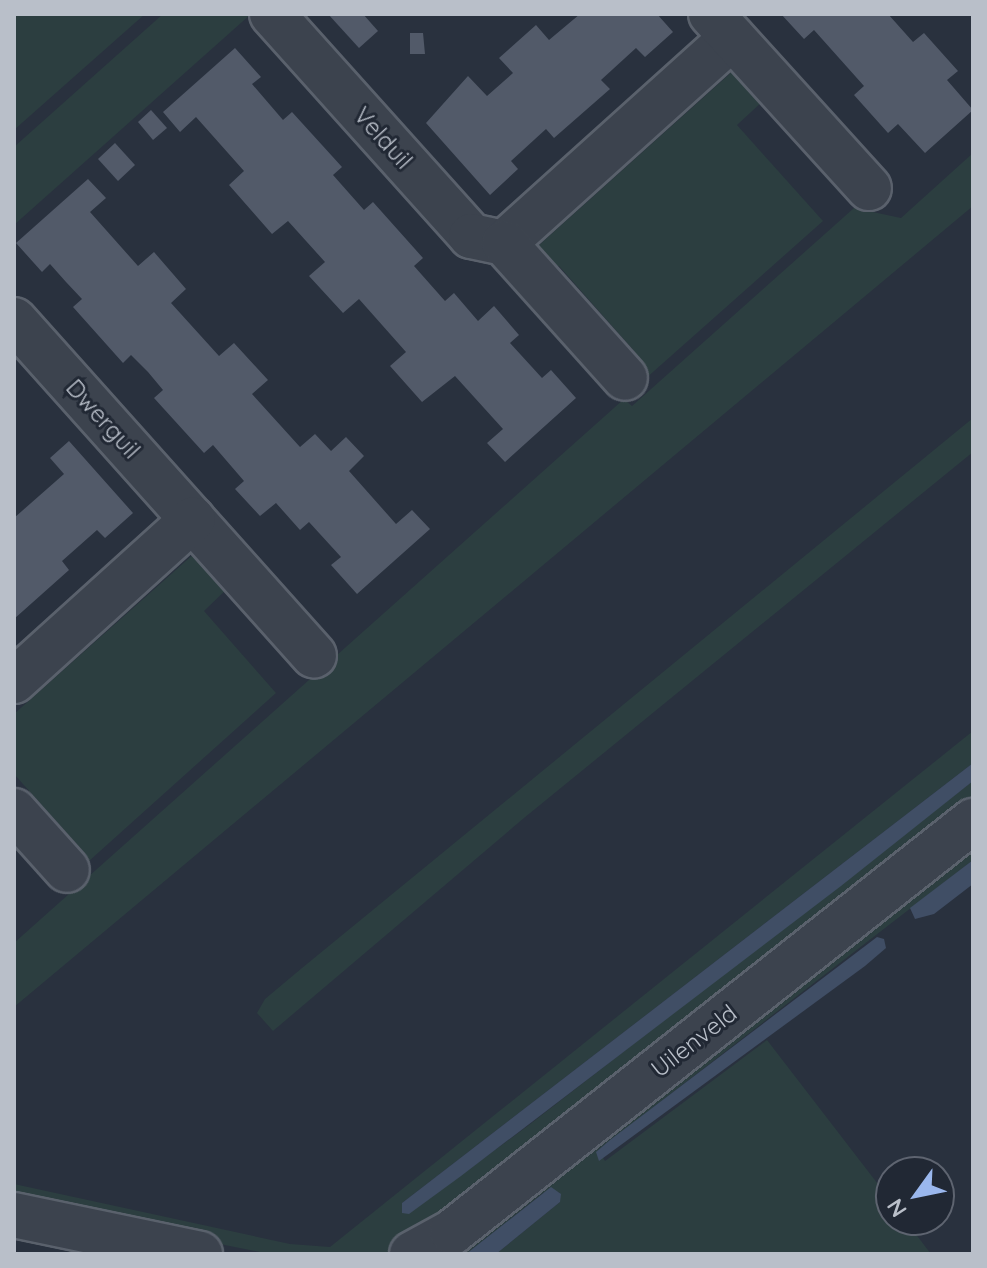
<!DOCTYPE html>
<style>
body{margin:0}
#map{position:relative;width:987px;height:1268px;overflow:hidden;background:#29313e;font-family:Quicksand,sans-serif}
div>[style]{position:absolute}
.green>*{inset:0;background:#2c3e40}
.water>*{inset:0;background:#404e65}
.building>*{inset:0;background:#525a69}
.roads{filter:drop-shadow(2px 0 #5a616c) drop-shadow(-2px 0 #5a616c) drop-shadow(0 2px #5a616c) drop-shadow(0 -2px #5a616c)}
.minor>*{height:44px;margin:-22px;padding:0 22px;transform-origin:22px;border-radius:22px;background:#3c434e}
span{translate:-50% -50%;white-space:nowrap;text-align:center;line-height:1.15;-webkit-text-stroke:6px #212834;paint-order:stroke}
.street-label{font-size:24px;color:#b9bfc9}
.frame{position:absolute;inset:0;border:16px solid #b9bfc9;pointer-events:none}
.north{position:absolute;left:875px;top:1156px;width:80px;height:80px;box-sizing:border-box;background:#212834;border:2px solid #5e6470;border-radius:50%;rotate:237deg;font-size:22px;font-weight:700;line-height:32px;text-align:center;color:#b9bfc9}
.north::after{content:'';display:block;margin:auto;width:28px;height:36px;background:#9ab7ed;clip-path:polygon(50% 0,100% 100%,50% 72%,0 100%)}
</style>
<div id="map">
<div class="green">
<i style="clip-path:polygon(14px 14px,145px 14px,14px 130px)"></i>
<i style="clip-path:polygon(163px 14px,251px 14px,14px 225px,14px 147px)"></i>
<i style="clip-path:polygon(734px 70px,763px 101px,737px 125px,823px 221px,644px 380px,625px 363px,635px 352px,559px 266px,537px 265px,528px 255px)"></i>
<i style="clip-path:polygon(973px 153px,973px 206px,14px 1007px,14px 943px,624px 399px,632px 406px,854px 208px,901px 218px)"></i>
<i style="clip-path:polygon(973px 418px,973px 452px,524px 818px,273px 1031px,257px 1013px,265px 999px,302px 968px)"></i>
<i style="clip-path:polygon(196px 552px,229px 587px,204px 611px,276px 693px,79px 870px,72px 862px,83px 851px,14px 774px,14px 714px)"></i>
<i style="clip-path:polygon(973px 731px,973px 763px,402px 1203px,402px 1213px,409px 1213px,529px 1125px,973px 781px,973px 810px,405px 1246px,382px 1254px,270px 1254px,14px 1203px,14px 1184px,290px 1244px,330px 1247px)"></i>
<i style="clip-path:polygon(973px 838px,973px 860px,598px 1150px,605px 1161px,767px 1040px,891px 1201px,891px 1220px,905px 1220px,931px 1254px,496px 1254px,560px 1202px,559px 1192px,543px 1193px,466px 1254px,435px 1254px)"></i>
</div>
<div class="water">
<i style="clip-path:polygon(973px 763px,973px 781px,841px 886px,461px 1176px,409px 1214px,402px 1213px,402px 1203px)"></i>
<i style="clip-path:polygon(973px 860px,973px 884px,934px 914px,915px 919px,910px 908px)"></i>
<i style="clip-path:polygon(877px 937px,884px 939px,886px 948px,865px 966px,599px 1161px,596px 1152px,610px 1140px)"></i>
<i style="clip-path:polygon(551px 1187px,561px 1194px,560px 1202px,496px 1254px,466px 1254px)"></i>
</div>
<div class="building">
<i style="clip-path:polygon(328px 14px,363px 14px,378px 31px,359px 48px)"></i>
<i style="clip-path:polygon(580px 14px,657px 14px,673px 32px,645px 57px,636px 48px,601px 80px,610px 89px,554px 138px,546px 129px,511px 161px,518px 169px,490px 195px,426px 123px,468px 76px,487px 96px,513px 73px,499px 58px,536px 25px,549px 40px)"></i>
<i style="clip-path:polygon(781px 14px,888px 14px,913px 42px,924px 33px,958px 71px,947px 80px,973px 110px,925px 153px,898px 124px,888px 133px,854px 95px,864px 86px,814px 30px,804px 39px)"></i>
<i style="clip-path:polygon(410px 33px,423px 33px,425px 54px,410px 54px)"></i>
<i style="clip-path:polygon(235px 48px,261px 77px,252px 84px,283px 120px,292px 112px,342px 167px,333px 175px,364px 210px,373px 202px,423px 258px,414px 266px,445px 301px,454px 293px,478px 321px,494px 306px,519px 335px,510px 343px,542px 378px,551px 370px,576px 398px,505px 462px,487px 443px,503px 429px,455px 376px,422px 402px,390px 366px,406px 352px,359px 299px,343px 313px,309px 276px,325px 262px,288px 221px,272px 234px,229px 185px,244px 171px,196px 117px,180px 132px,163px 112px)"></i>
<i style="clip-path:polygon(151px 110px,167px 128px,153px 140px,138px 122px)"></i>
<i style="clip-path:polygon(115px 143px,135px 165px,118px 181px,98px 159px)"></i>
<i style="clip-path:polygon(88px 179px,106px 198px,90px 212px,138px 266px,154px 252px,186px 289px,171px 303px,219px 356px,234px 343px,268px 380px,252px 394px,300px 447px,315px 434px,331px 451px,346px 437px,364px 456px,349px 471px,396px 524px,412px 510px,430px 529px,357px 594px,331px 565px,341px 557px,309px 522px,300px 530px,276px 503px,260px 516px,235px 489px,244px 481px,213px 445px,204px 453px,154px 398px,163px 390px,148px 372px,131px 355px,123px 363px,73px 307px,82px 299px,66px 282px,50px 264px,42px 272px,16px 243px)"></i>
<i style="clip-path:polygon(69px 441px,133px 513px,105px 538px,97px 530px,62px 561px,69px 570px,14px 619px,14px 518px,64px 474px,50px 458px)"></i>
</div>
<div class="roads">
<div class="minor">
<i style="left:272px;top:14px;width:298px;rotate:48.1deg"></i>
<i style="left:471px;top:236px;width:34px;rotate:12deg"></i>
<i style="left:504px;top:243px;width:307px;rotate:-42deg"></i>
<i style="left:711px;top:14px;width:235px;rotate:47.8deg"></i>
<i style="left:504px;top:243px;width:181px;rotate:48.1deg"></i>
<i style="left:14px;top:320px;width:450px;rotate:48.2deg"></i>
<i style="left:14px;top:681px;width:241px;rotate:-42.1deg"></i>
<i style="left:14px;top:811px;width:79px;rotate:48.1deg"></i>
<i style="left:14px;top:1215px;width:190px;rotate:11.8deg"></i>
<i style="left:412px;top:1254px;width:46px;rotate:-28.8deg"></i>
<i style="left:452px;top:1232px;width:664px;rotate:-38.27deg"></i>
</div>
</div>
<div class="street-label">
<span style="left:383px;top:138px;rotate:48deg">Velduil</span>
<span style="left:103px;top:419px;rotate:48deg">Dwerguil</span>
<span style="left:694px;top:1041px;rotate:-38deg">Uilenveld</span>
</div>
<div class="frame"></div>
<div class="north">N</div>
</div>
